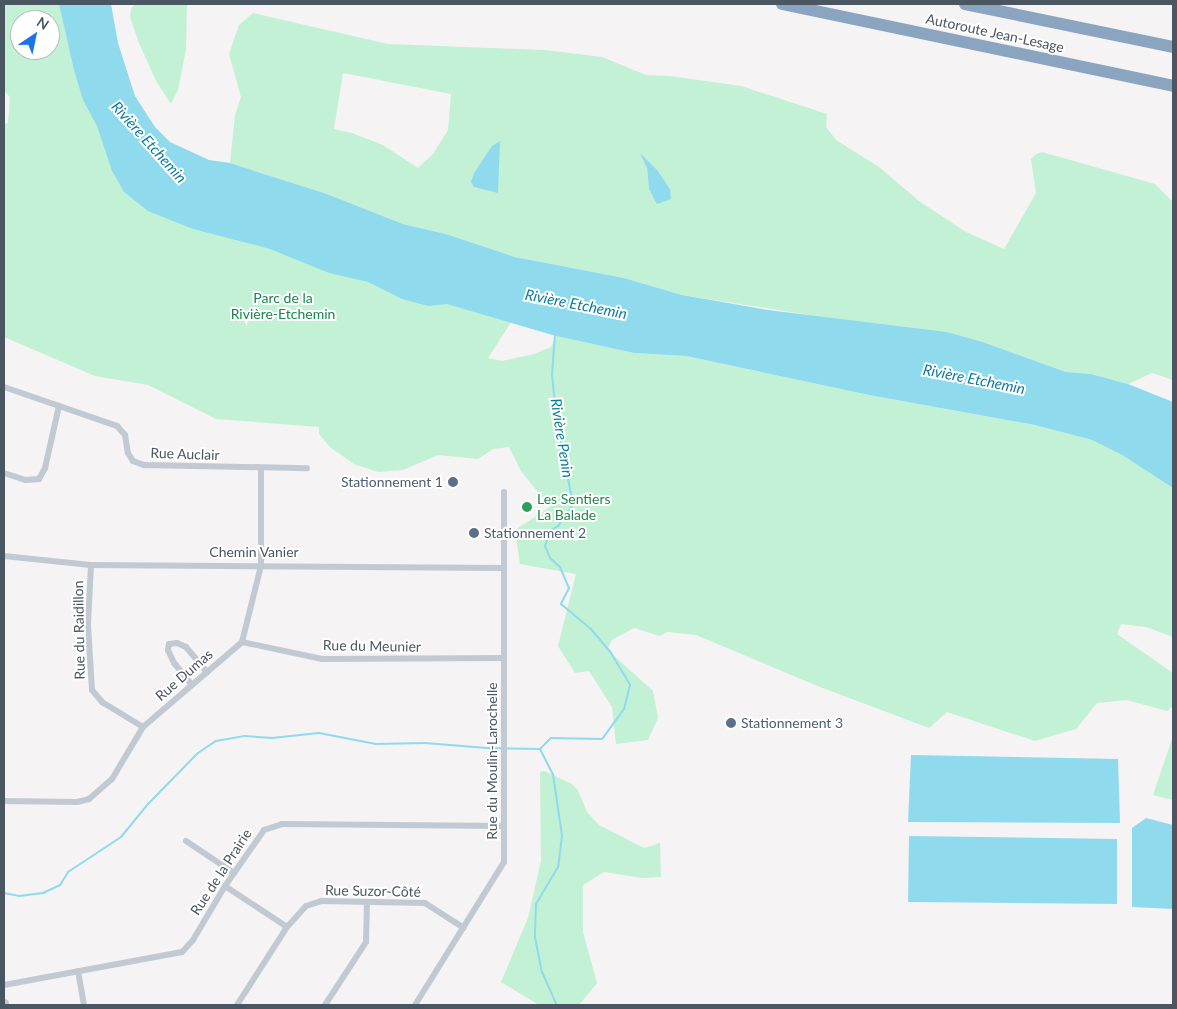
<!DOCTYPE html>
<meta charset="utf-8">
<style>
body{margin:0}
#map{position:relative;width:1177px;height:1009px;overflow:hidden;background:#f5f3f3;font-family:Lato,sans-serif}
div>[style]{position:absolute}
.green>*{inset:0;background:#c3f1d5}
.water>*{inset:0;background:#90daee}
.stream>*{height:2px;margin:-1px;padding:0 1px;transform-origin:1px;border-radius:1px;background:#90daee}
.minor>*{height:6px;margin:-3px;padding:0 3px;transform-origin:3px;border-radius:3px;background:#c1cad2}
.tertiary>*{height:9px;margin:-4.5px;padding:0 4.5px;transform-origin:4.5px;border-radius:4.5px;background:#c1cad2}
.motorway>*{height:12px;margin:-6px;padding:0 6px;transform-origin:6px;border-radius:6px;background:#8ba5c1}
.dots>*{width:14px;height:14px;translate:-50% -50%;box-sizing:border-box;border:2px solid #fff;border-radius:50%}
span{translate:-50% -50%;white-space:nowrap;text-align:center;line-height:1.15;-webkit-text-stroke:4px #fff;paint-order:stroke}
.street-label{font-size:14px;color:#4a5661}
.park-label{font-size:14px;color:#17864f}
.service-label{font-size:14px;color:#4e5e75}
.right{translate:-100% -50%;text-align:right}
.left{translate:0 -50%;text-align:left}
.leisure-label{font-size:14px;color:#27864d}
.water-label{font-size:15px;color:#0c7c9b;font-style:italic}
.frame{position:absolute;inset:0;border:5px solid #4a5661;pointer-events:none}
.north{position:absolute;left:10px;top:10px;width:50px;height:50px;box-sizing:border-box;background:#fff;border:1px solid #b7bbc0;border-radius:50%;rotate:34deg;font-size:14px;font-weight:700;line-height:20px;text-align:center;color:#4a5661}
.north::after{content:'';display:block;margin:auto;width:18px;height:22px;background:#1a73e8;clip-path:polygon(50% 0,100% 100%,50% 72%,0 100%)}
</style>
<div id="map">
<div class="green">
<i style="clip-path:polygon(evenodd,4px 4px,88px 4px,111px 102px,193px 190px,528px 296px,488px 358px,502px 361px,534px 354px,551px 347px,556px 336px,634px 353px,686px 356px,869px 395px,1035px 425px,1092px 440px,1122px 455px,1173px 488px,1173px 637px,1146px 627px,1121px 624px,1117px 634px,1173px 673px,1173px 706px,1167px 711px,1127px 700px,1097px 703px,1076px 729px,1035px 741px,947px 712px,929px 728px,820px 687px,696px 635px,667px 632px,660px 636px,634px 628px,612px 640px,608px 648px,611px 653px,653px 691px,658px 718px,648px 740px,616px 744px,612px 707px,589px 671px,575px 673px,558px 646px,576px 574px,520px 564px,515px 530px,550px 507px,521px 471px,509px 447px,493px 449px,478px 459px,438px 455px,403px 470px,378px 472px,354px 464px,330px 447px,319px 434px,319px 427px,216px 419px,148px 385px,95px 376px,4px 337px,4px 124px,8px 123px,10px 97px,4px 91px,4px 4px,20px 20px,50px 20px,50px 50px,20px 50px,20px 20px)"></i>
<i style="clip-path:polygon(135px 4px,187px 4px,186px 49px,178px 90px,171px 104px,156px 81px,139px 43px,130px 17px,131px 9px)"></i>
<i style="clip-path:polygon(evenodd,253px 13px,388px 44px,545px 50px,602px 57px,646px 75px,670px 76px,741px 86px,827px 114px,826px 127px,836px 140px,879px 167px,919px 201px,966px 232px,1004px 249px,1036px 193px,1031px 159px,1036px 154px,1042px 152px,1155px 184px,1173px 202px,1173px 380px,1152px 373px,1128px 384px,1091px 374px,1066px 372px,983px 342px,682px 295px,624px 278px,515px 257px,446px 234px,403px 224px,327px 194px,230px 163px,235px 115px,241px 97px,229px 54px,239px 25px,253px 13px,343px 73px,451px 94px,448px 130px,433px 154px,418px 168px,383px 145px,352px 133px,334px 129px,343px 73px,253px 13px,647px 168px,658px 171px,670px 189px,670px 199px,649px 189px,647px 168px)"></i>
<i style="clip-path:polygon(1172px 739px,1173px 739px,1173px 800px,1153px 795px)"></i>
<i style="clip-path:polygon(544px 771px,572px 784px,578px 790px,587px 812px,599px 825px,644px 848px,660px 843px,661px 877px,643px 878px,604px 872px,583px 885px,583px 932px,597px 983px,579px 1005px,539px 1005px,501px 982px,528px 918px,541px 861px,540px 772px)"></i>
</div>
<div class="water">
<i style="clip-path:polygon(59px 4px,111px 4px,118px 43px,135px 96px,155px 127px,170px 142px,209px 160px,230px 163px,327px 194px,403px 224px,446px 234px,515px 257px,624px 278px,682px 295px,768px 310px,946px 332px,983px 342px,1066px 372px,1091px 374px,1128px 384px,1173px 402px,1173px 488px,1122px 455px,1092px 440px,1035px 425px,869px 395px,686px 356px,634px 353px,556px 336px,447px 304px,428px 306px,402px 299px,368px 282px,329px 273px,270px 249px,193px 229px,148px 211px,124px 192px,112px 171px,97px 126px,83px 100px,74px 70px)"></i>
<i style="clip-path:polygon(500px 141px,498px 193px,474px 187px,471px 182px,474px 173px,492px 146px)"></i>
<i style="clip-path:polygon(640px 153px,658px 171px,670px 189px,671px 199px,657px 204px,649px 189px,647px 168px)"></i>
<i style="clip-path:polygon(911px 755px,1118px 759px,1120px 823px,908px 822px)"></i>
<i style="clip-path:polygon(1146px 818px,1173px 825px,1173px 909px,1132px 907px,1132px 828px)"></i>
<i style="clip-path:polygon(909px 836px,1117px 839px,1117px 904px,908px 902px)"></i>
</div>
<div class="stream">
<i style="left:555px;top:334px;width:41px;rotate:94.2deg"></i>
<i style="left:552px;top:375px;width:47px;rotate:83.9deg"></i>
<i style="left:557px;top:422px;width:84px;rotate:79deg"></i>
<i style="left:573px;top:504px;width:27px;rotate:124deg"></i>
<i style="left:558px;top:526px;width:9px;rotate:148deg"></i>
<i style="left:550px;top:531px;width:16px;rotate:108deg"></i>
<i style="left:545px;top:546px;width:13px;rotate:67deg"></i>
<i style="left:550px;top:558px;width:13px;rotate:42deg"></i>
<i style="left:560px;top:567px;width:23px;rotate:67deg"></i>
<i style="left:569px;top:588px;width:18px;rotate:117deg"></i>
<i style="left:561px;top:604px;width:39px;rotate:40deg"></i>
<i style="left:591px;top:629px;width:31px;rotate:50deg"></i>
<i style="left:611px;top:653px;width:37px;rotate:59deg"></i>
<i style="left:630px;top:685px;width:25px;rotate:104deg"></i>
<i style="left:624px;top:709px;width:37px;rotate:126deg"></i>
<i style="left:602px;top:739px;width:51px;rotate:-178.9deg"></i>
<i style="left:551px;top:738px;width:16px;rotate:135deg"></i>
<i style="left:540px;top:749px;width:28px;rotate:63deg"></i>
<i style="left:553px;top:774px;width:63px;rotate:81.7deg"></i>
<i style="left:562px;top:836px;width:31px;rotate:97deg"></i>
<i style="left:558px;top:867px;width:43px;rotate:120.7deg"></i>
<i style="left:536px;top:904px;width:33px;rotate:92deg"></i>
<i style="left:535px;top:937px;width:36px;rotate:79deg"></i>
<i style="left:542px;top:972px;width:36px;rotate:66deg"></i>
<i style="left:4px;top:893px;width:15px;rotate:11deg"></i>
<i style="left:19px;top:896px;width:24px;rotate:-7deg"></i>
<i style="left:43px;top:893px;width:19px;rotate:-25deg"></i>
<i style="left:60px;top:885px;width:15px;rotate:-58deg"></i>
<i style="left:68px;top:872px;width:64px;rotate:-33.4deg"></i>
<i style="left:121px;top:837px;width:43px;rotate:-50.7deg"></i>
<i style="left:148px;top:804px;width:71px;rotate:-45.6deg"></i>
<i style="left:198px;top:753px;width:22px;rotate:-34deg"></i>
<i style="left:216px;top:741px;width:28px;rotate:-10deg"></i>
<i style="left:244px;top:736px;width:28px;rotate:4deg"></i>
<i style="left:272px;top:738px;width:47px;rotate:-6.1deg"></i>
<i style="left:319px;top:733px;width:58px;rotate:10.9deg"></i>
<i style="left:376px;top:744px;width:49px;rotate:-1.2deg"></i>
<i style="left:425px;top:743px;width:62px;rotate:4.6deg"></i>
<i style="left:487px;top:748px;width:53px;rotate:1.1deg"></i>
</div>
<div class="minor">
<i style="left:4px;top:387px;width:120px;rotate:19deg"></i>
<i style="left:117px;top:426px;width:12px;rotate:48deg"></i>
<i style="left:125px;top:435px;width:18px;rotate:81deg"></i>
<i style="left:128px;top:453px;width:9px;rotate:58deg"></i>
<i style="left:133px;top:461px;width:12px;rotate:20deg"></i>
<i style="left:144px;top:465px;width:163px;rotate:1.1deg"></i>
<i style="left:4px;top:473px;width:23px;rotate:18deg"></i>
<i style="left:26px;top:480px;width:13px;rotate:-4deg"></i>
<i style="left:39px;top:479px;width:13px;rotate:-61deg"></i>
<i style="left:45px;top:468px;width:64px;rotate:-77.3deg"></i>
<i style="left:4px;top:556px;width:87px;rotate:5.9deg"></i>
<i style="left:91px;top:565px;width:413px;rotate:0.4deg"></i>
<i style="left:91px;top:565px;width:60px;rotate:92.9deg"></i>
<i style="left:88px;top:625px;width:65px;rotate:86.5deg"></i>
<i style="left:92px;top:690px;width:16px;rotate:50deg"></i>
<i style="left:102px;top:702px;width:48px;rotate:31.4deg"></i>
<i style="left:242px;top:642px;width:82px;rotate:12deg"></i>
<i style="left:322px;top:659px;width:182px;rotate:-0.3deg"></i>
<i style="left:192px;top:685px;width:28px;rotate:-129deg"></i>
<i style="left:174px;top:663px;width:14px;rotate:-115deg"></i>
<i style="left:168px;top:650px;width:6px;rotate:-81deg"></i>
<i style="left:169px;top:644px;width:8px;rotate:-7deg"></i>
<i style="left:177px;top:643px;width:10px;rotate:24deg"></i>
<i style="left:186px;top:647px;width:33px;rotate:50deg"></i>
<i style="left:4px;top:801px;width:73px;rotate:0.8deg"></i>
<i style="left:77px;top:802px;width:12px;rotate:-14deg"></i>
<i style="left:89px;top:799px;width:30px;rotate:-41deg"></i>
<i style="left:112px;top:779px;width:61px;rotate:-59.2deg"></i>
<i style="left:143px;top:727px;width:130px;rotate:-40.6deg"></i>
<i style="left:242px;top:642px;width:78px;rotate:-76deg"></i>
<i style="left:261px;top:566px;width:98px;rotate:-90deg"></i>
<i style="left:186px;top:841px;width:58px;rotate:33.7deg"></i>
<i style="left:225px;top:886px;width:74px;rotate:33.5deg"></i>
<i style="left:78px;top:971px;width:35px;rotate:80deg"></i>
<i style="left:4px;top:985px;width:181px;rotate:-10.5deg"></i>
<i style="left:182px;top:952px;width:16px;rotate:-47deg"></i>
<i style="left:193px;top:940px;width:63px;rotate:-59.3deg"></i>
<i style="left:225px;top:886px;width:68px;rotate:-55.1deg"></i>
<i style="left:264px;top:830px;width:19px;rotate:-18deg"></i>
<i style="left:282px;top:824px;width:222px;rotate:0.5deg"></i>
<i style="left:237px;top:1005px;width:93px;rotate:-57.3deg"></i>
<i style="left:287px;top:927px;width:28px;rotate:-48deg"></i>
<i style="left:306px;top:906px;width:16px;rotate:-18deg"></i>
<i style="left:321px;top:901px;width:104px;rotate:1.1deg"></i>
<i style="left:425px;top:903px;width:46px;rotate:32.7deg"></i>
<i style="left:325px;top:1005px;width:75px;rotate:-56.9deg"></i>
<i style="left:366px;top:942px;width:40px;rotate:-88.6deg"></i>
<i style="left:415px;top:1005px;width:168px;rotate:-58.1deg"></i>
<i style="left:504px;top:862px;width:370px;rotate:-90deg"></i>
</div>
<div class="tertiary">
<i style="left:4px;top:1003px;width:2px;rotate:90deg"></i>
</div>
<div class="motorway">
<i style="left:782px;top:4px;width:400px;rotate:11.8deg"></i>
<i style="left:965px;top:4px;width:212px;rotate:11.7deg"></i>
</div>
<div class="dots">
<i style="left:453px;top:482px;background:#5c6f8a"></i>
<i style="left:527px;top:507px;background:#2e9e5b"></i>
<i style="left:474px;top:533px;background:#5c6f8a"></i>
<i style="left:731px;top:723px;background:#5c6f8a"></i>
</div>
<div class="street-label">
<span style="left:995px;top:33px;rotate:12deg">Autoroute Jean-Lesage</span>
<span style="left:185px;top:454px;rotate:2deg">Rue Auclair</span>
<span style="left:254px;top:552px">Chemin Vanier</span>
<span style="left:79px;top:630px;rotate:-91deg">Rue du Raidillon</span>
<span style="left:372px;top:646px;rotate:1deg">Rue du Meunier</span>
<span style="left:184px;top:675px;rotate:-41deg">Rue Dumas</span>
<span style="left:492px;top:761px;rotate:-90deg">Rue du Moulin-Larochelle</span>
<span style="left:221px;top:872px;rotate:-57deg">Rue de la Prairie</span>
<span style="left:373px;top:891px;rotate:1deg">Rue Suzor-Côté</span>
</div>
<div class="park-label">
<span style="left:283px;top:306px">Parc de la<br>Rivière-Etchemin</span>
</div>
<div class="service-label">
<span class="right" style="left:443px;top:482px">Stationnement 1</span>
<span class="left" style="left:484px;top:533px">Stationnement 2</span>
<span class="left" style="left:741px;top:723px">Stationnement 3</span>
</div>
<div class="leisure-label">
<span class="left" style="left:537px;top:507px">Les Sentiers<br>La Balade</span>
</div>
<div class="water-label">
<span style="left:149px;top:142px;rotate:48deg">Rivière Etchemin</span>
<span style="left:576px;top:304px;rotate:11deg">Rivière Etchemin</span>
<span style="left:974px;top:379px;rotate:11deg">Rivière Etchemin</span>
<span style="left:562px;top:438px;rotate:81deg">Rivière Penin</span>
</div>
<div class="frame"></div>
<div class="north">N</div>
</div>
